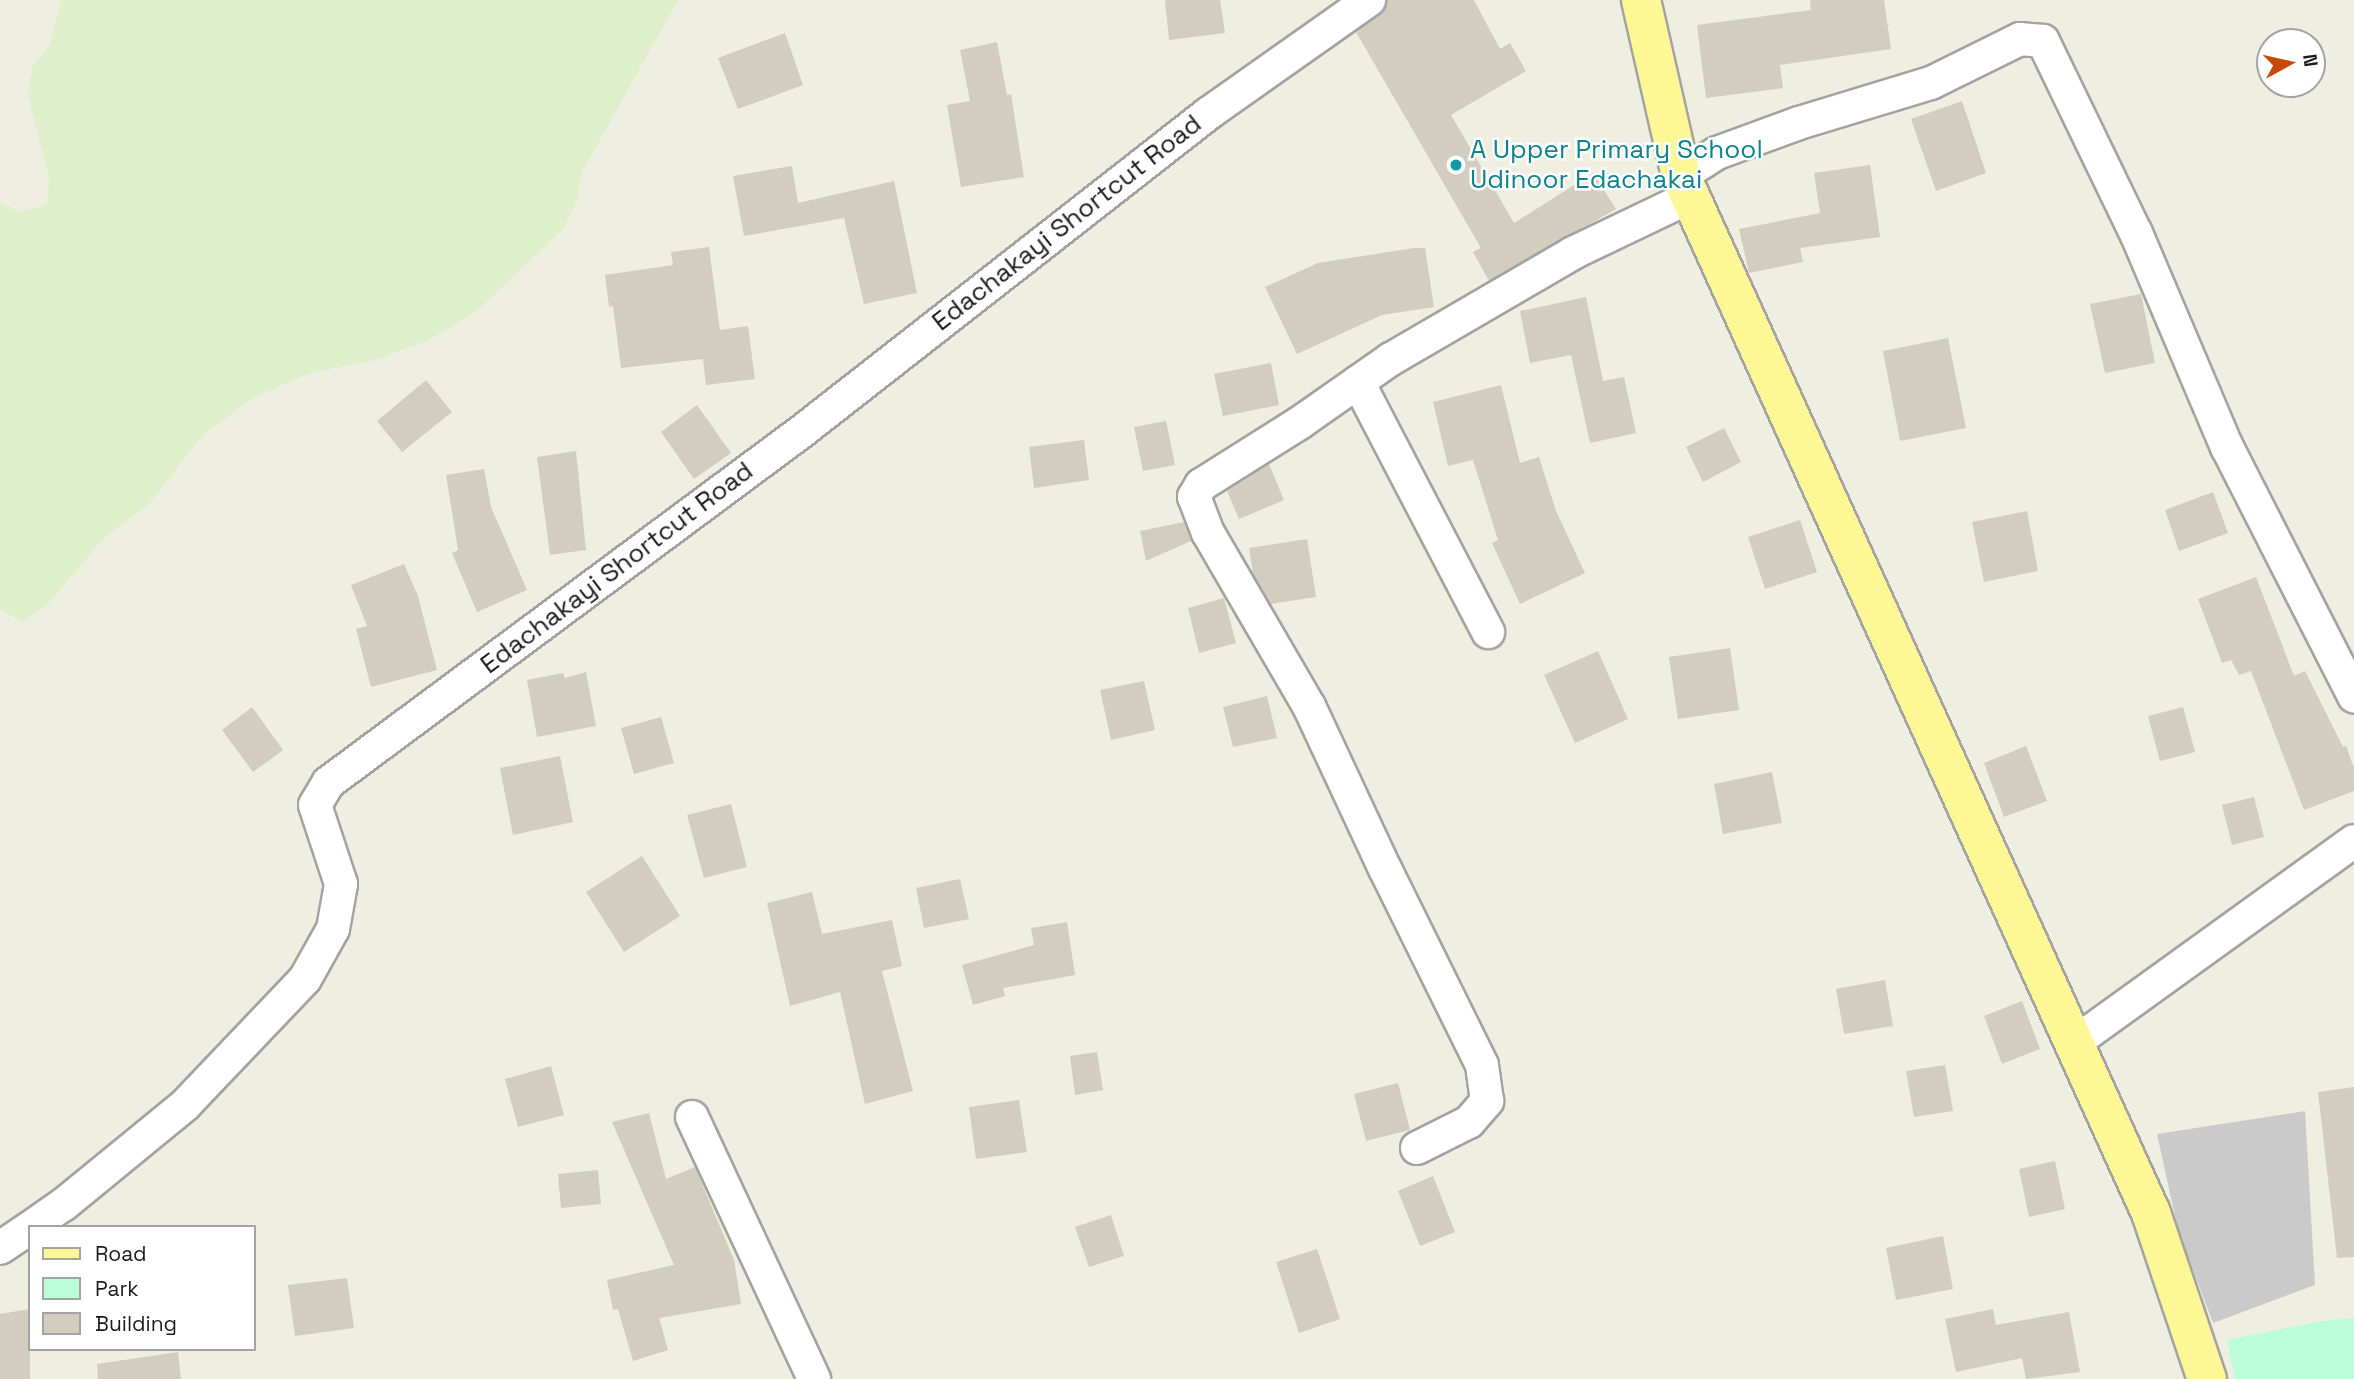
<!DOCTYPE html>
<style>
body{margin:0}
#map{position:relative;width:2354px;height:1379px;overflow:hidden;background:#eeefe1;font-family:"Space Grotesk",sans-serif}
div>[style]{position:absolute}
.religious>*{inset:0;background:#cacaca}
.farmland>*{inset:0;background:#dfefcb}
.park>*{inset:0;background:#bafdd7}
.building>*{inset:0;background:#d2cdbe}
.roads{filter:drop-shadow(2px 0 #a3a3a3) drop-shadow(-2px 0 #a3a3a3) drop-shadow(0 2px #a3a3a3) drop-shadow(0 -2px #a3a3a3)}
.minor>*{height:32px;margin:-16px;padding:0 16px;transform-origin:16px;border-radius:16px;background:#fff}
.major>*{height:38px;margin:-19px;padding:0 19px;transform-origin:19px;border-radius:19px;background:#fff796}
.dots>*{width:19px;height:19px;translate:-50% -50%;box-sizing:border-box;border:4px solid #fff;border-radius:50%}
span{translate:-50% -50%;white-space:nowrap;text-align:center;line-height:1.15;-webkit-text-stroke:5px #fff;paint-order:stroke}
.culture-label{font-size:26px;color:#0d838f}
.left{translate:0 -50%;text-align:left}
.street-label{font-size:26px;color:#1c1c1c}
.legend{position:absolute;left:28px;top:1225px;width:228px;height:126px;box-sizing:border-box;background:#fff;border:2px solid #a4a4a4;margin:0;padding:9px 12px;list-style:none;font-size:21px;color:#1c1c1c}
.legend li{display:flex;align-items:center;gap:14px;height:35px}
.legend b{width:35px;border:2px solid #a4a4a4}
.north{position:absolute;left:2256px;top:28px;width:70px;height:70px;box-sizing:border-box;background:#fff;border:2px solid #a4a4a4;border-radius:50%;rotate:82deg;font-size:19px;font-weight:700;line-height:28px;text-align:center;color:#1c1c1c}
.north::after{content:'';display:block;margin:auto;width:24px;height:32px;background:#c94800;clip-path:polygon(50% 0,100% 100%,50% 72%,0 100%)}
</style>
<div id="map">
<div class="religious">
<i style="clip-path:polygon(2305px 1111px,2315px 1285px,2213px 1323px,2178px 1230px,2157px 1134px)"></i>
</div>
<div class="farmland">
<i style="clip-path:polygon(61px 0,678px 0,582px 172px,577px 200px,565px 227px,477px 311px,427px 341px,372px 361px,310px 373px,253px 398px,204px 434px,149px 504px,104px 538px,46px 606px,22px 622px,0 609px,0 203px,21px 212px,47px 204px,49px 178px,28px 96px,32px 67px,50px 45px)"></i>
</div>
<div class="park">
<i style="clip-path:polygon(2354px 1318px,2354px 1379px,2235px 1379px,2227px 1340px,2322px 1321px)"></i>
</div>
<div class="building">
<i style="clip-path:polygon(1165px 0,1220px 0,1225px 33px,1169px 40px)"></i>
<i style="clip-path:polygon(1387px 0,1474px 0,1500px 49px,1510px 43px,1526px 71px,1451px 115px,1514px 223px,1593px 173px,1616px 209px,1489px 281px,1473px 252px,1481px 248px,1356px 32px,1380px 15px)"></i>
<i style="clip-path:polygon(1810px 0,1884px 0,1891px 49px,1780px 65px,1783px 88px,1706px 98px,1697px 25px,1811px 10px)"></i>
<i style="clip-path:polygon(785px 33px,803px 85px,738px 109px,718px 58px)"></i>
<i style="clip-path:polygon(997px 42px,1007px 95px,1011px 94px,1024px 177px,961px 187px,947px 105px,970px 101px,960px 50px)"></i>
<i style="clip-path:polygon(1962px 101px,1986px 173px,1936px 191px,1911px 119px)"></i>
<i style="clip-path:polygon(1870px 165px,1880px 237px,1800px 248px,1803px 262px,1749px 273px,1739px 229px,1820px 213px,1814px 173px)"></i>
<i style="clip-path:polygon(792px 166px,798px 203px,894px 181px,917px 293px,864px 304px,844px 218px,744px 236px,733px 176px)"></i>
<i style="clip-path:polygon(709px 247px,720px 330px,748px 326px,755px 379px,706px 385px,703px 359px,621px 368px,613px 306px,609px 307px,605px 275px,673px 265px,671px 252px)"></i>
<i style="clip-path:polygon(1414px 248px,1425px 248px,1434px 307px,1382px 315px,1297px 354px,1265px 287px,1318px 263px)"></i>
<i style="clip-path:polygon(2141px 294px,2155px 363px,2105px 373px,2090px 304px)"></i>
<i style="clip-path:polygon(1586px 297px,1603px 381px,1624px 377px,1636px 433px,1590px 443px,1571px 355px,1530px 363px,1520px 311px)"></i>
<i style="clip-path:polygon(1948px 338px,1966px 428px,1900px 441px,1883px 351px)"></i>
<i style="clip-path:polygon(1271px 363px,1279px 405px,1223px 416px,1214px 374px)"></i>
<i style="clip-path:polygon(426px 380px,452px 412px,402px 452px,377px 421px)"></i>
<i style="clip-path:polygon(1501px 385px,1520px 463px,1539px 457px,1556px 511px,1585px 573px,1520px 604px,1492px 543px,1498px 540px,1473px 460px,1448px 466px,1433px 402px)"></i>
<i style="clip-path:polygon(697px 405px,731px 453px,694px 479px,661px 432px)"></i>
<i style="clip-path:polygon(1166px 421px,1175px 465px,1143px 471px,1134px 427px)"></i>
<i style="clip-path:polygon(1724px 428px,1741px 462px,1703px 482px,1686px 447px)"></i>
<i style="clip-path:polygon(1084px 440px,1089px 480px,1034px 488px,1029px 447px)"></i>
<i style="clip-path:polygon(576px 451px,586px 550px,550px 555px,537px 457px)"></i>
<i style="clip-path:polygon(1269px 464px,1284px 500px,1239px 519px,1227px 491px)"></i>
<i style="clip-path:polygon(484px 469px,491px 507px,527px 590px,477px 612px,452px 553px,458px 550px,446px 475px)"></i>
<i style="clip-path:polygon(2213px 492px,2228px 533px,2179px 551px,2165px 510px)"></i>
<i style="clip-path:polygon(2027px 511px,2038px 571px,1984px 582px,1972px 522px)"></i>
<i style="clip-path:polygon(1800px 520px,1817px 572px,1765px 589px,1748px 537px)"></i>
<i style="clip-path:polygon(1184px 522px,1191px 541px,1146px 561px,1140px 531px)"></i>
<i style="clip-path:polygon(1307px 539px,1316px 597px,1270px 604px,1253px 573px,1249px 548px)"></i>
<i style="clip-path:polygon(404px 564px,418px 596px,437px 670px,371px 687px,356px 629px,367px 626px,351px 585px)"></i>
<i style="clip-path:polygon(2256px 577px,2294px 676px,2305px 671px,2343px 747px,2346px 746px,2354px 768px,2354px 791px,2304px 810px,2251px 671px,2239px 675px,2231px 660px,2222px 663px,2198px 599px)"></i>
<i style="clip-path:polygon(1224px 598px,1236px 643px,1199px 653px,1188px 608px)"></i>
<i style="clip-path:polygon(1730px 648px,1739px 710px,1678px 719px,1669px 657px)"></i>
<i style="clip-path:polygon(1598px 651px,1628px 719px,1575px 743px,1544px 675px)"></i>
<i style="clip-path:polygon(586px 672px,596px 726px,537px 737px,527px 680px,563px 673px,565px 678px)"></i>
<i style="clip-path:polygon(1144px 681px,1155px 730px,1111px 740px,1100px 690px)"></i>
<i style="clip-path:polygon(1267px 696px,1277px 738px,1233px 747px,1223px 707px)"></i>
<i style="clip-path:polygon(252px 707px,283px 750px,253px 772px,222px 730px)"></i>
<i style="clip-path:polygon(2183px 707px,2195px 752px,2160px 761px,2148px 716px)"></i>
<i style="clip-path:polygon(661px 717px,674px 763px,634px 774px,621px 728px)"></i>
<i style="clip-path:polygon(2026px 746px,2047px 801px,2004px 817px,1984px 763px)"></i>
<i style="clip-path:polygon(560px 756px,573px 822px,513px 835px,500px 768px)"></i>
<i style="clip-path:polygon(1772px 772px,1782px 823px,1723px 834px,1714px 784px)"></i>
<i style="clip-path:polygon(2254px 797px,2264px 837px,2232px 845px,2222px 805px)"></i>
<i style="clip-path:polygon(731px 804px,747px 867px,704px 878px,687px 815px)"></i>
<i style="clip-path:polygon(642px 856px,680px 916px,624px 952px,586px 892px)"></i>
<i style="clip-path:polygon(960px 879px,969px 919px,924px 928px,916px 888px)"></i>
<i style="clip-path:polygon(812px 892px,822px 934px,892px 920px,902px 966px,882px 971px,913px 1091px,865px 1104px,840px 992px,790px 1006px,767px 903px)"></i>
<i style="clip-path:polygon(1067px 922px,1075px 975px,1003px 988px,1005px 996px,973px 1005px,962px 965px,1034px 945px,1031px 928px)"></i>
<i style="clip-path:polygon(1885px 980px,1893px 1026px,1844px 1034px,1836px 989px)"></i>
<i style="clip-path:polygon(2022px 1001px,2040px 1049px,2002px 1064px,1984px 1016px)"></i>
<i style="clip-path:polygon(1097px 1052px,1103px 1090px,1075px 1095px,1070px 1056px)"></i>
<i style="clip-path:polygon(1945px 1065px,1953px 1111px,1914px 1117px,1906px 1071px)"></i>
<i style="clip-path:polygon(551px 1066px,564px 1115px,518px 1127px,505px 1079px)"></i>
<i style="clip-path:polygon(1398px 1083px,1410px 1130px,1366px 1141px,1354px 1094px)"></i>
<i style="clip-path:polygon(2354px 1087px,2354px 1257px,2337px 1258px,2318px 1092px)"></i>
<i style="clip-path:polygon(1019px 1100px,1027px 1152px,976px 1159px,969px 1107px)"></i>
<i style="clip-path:polygon(649px 1113px,666px 1179px,695px 1167px,734px 1260px,741px 1304px,659px 1318px,668px 1350px,633px 1361px,618px 1309px,613px 1310px,607px 1280px,674px 1265px,612px 1122px)"></i>
<i style="clip-path:polygon(2055px 1161px,2065px 1209px,2029px 1217px,2019px 1169px)"></i>
<i style="clip-path:polygon(598px 1170px,601px 1204px,561px 1208px,558px 1174px)"></i>
<i style="clip-path:polygon(1433px 1176px,1455px 1232px,1420px 1246px,1398px 1191px)"></i>
<i style="clip-path:polygon(1111px 1215px,1124px 1256px,1089px 1267px,1075px 1227px)"></i>
<i style="clip-path:polygon(1943px 1236px,1953px 1289px,1896px 1300px,1886px 1248px)"></i>
<i style="clip-path:polygon(1317px 1249px,1340px 1319px,1299px 1333px,1276px 1262px)"></i>
<i style="clip-path:polygon(347px 1278px,354px 1328px,295px 1336px,288px 1285px)"></i>
<i style="clip-path:polygon(30px 1309px,30px 1379px,0 1379px,0 1314px)"></i>
<i style="clip-path:polygon(1993px 1309px,1996px 1325px,2069px 1312px,2080px 1372px,2026px 1379px,2022px 1358px,1956px 1372px,1945px 1319px)"></i>
<i style="clip-path:polygon(178px 1352px,181px 1379px,98px 1379px,97px 1364px)"></i>
</div>
<div class="roads">
<div class="minor">
<i style="left:1681px;top:176px;width:43px;rotate:-32.6deg"></i>
<i style="left:1717px;top:153px;width:87px;rotate:-20.1deg"></i>
<i style="left:1799px;top:123px;width:138px;rotate:-16.9deg"></i>
<i style="left:1931px;top:83px;width:99px;rotate:-26.3deg"></i>
<i style="left:2020px;top:39px;width:23px;rotate:5deg"></i>
<i style="left:2043px;top:41px;width:213px;rotate:64.2deg"></i>
<i style="left:2136px;top:233px;width:233px;rotate:67deg"></i>
<i style="left:2227px;top:447px;width:280px;rotate:63deg"></i>
<i style="left:1358px;top:382px;width:282px;rotate:62.5deg"></i>
<i style="left:2074px;top:1043px;width:345px;rotate:-35.8deg"></i>
<i style="left:692px;top:1117px;width:289px;rotate:65deg"></i>
<i style="left:1417px;top:1148px;width:58px;rotate:-26.6deg"></i>
<i style="left:1469px;top:1122px;width:28px;rotate:-49deg"></i>
<i style="left:1487px;top:1101px;width:36px;rotate:-98deg"></i>
<i style="left:1482px;top:1065px;width:219px;rotate:-116.3deg"></i>
<i style="left:1385px;top:869px;width:178px;rotate:-115deg"></i>
<i style="left:1310px;top:708px;width:203px;rotate:-120.2deg"></i>
<i style="left:1208px;top:533px;width:39px;rotate:-111deg"></i>
<i style="left:1194px;top:497px;width:14px;rotate:-60deg"></i>
<i style="left:1201px;top:485px;width:118px;rotate:-32.2deg"></i>
<i style="left:1301px;top:422px;width:110px;rotate:-35deg"></i>
<i style="left:1391px;top:359px;width:211px;rotate:-30.2deg"></i>
<i style="left:1573px;top:253px;width:130px;rotate:-25.6deg"></i>
<i style="left:31px;top:1227px;width:39px;rotate:-35deg"></i>
<i style="left:63px;top:1205px;width:158px;rotate:-39.3deg"></i>
<i style="left:185px;top:1105px;width:174px;rotate:-46.4deg"></i>
<i style="left:305px;top:979px;width:57px;rotate:-60.8deg"></i>
<i style="left:333px;top:929px;width:46px;rotate:-79.9deg"></i>
<i style="left:341px;top:884px;width:83px;rotate:-108.2deg"></i>
<i style="left:315px;top:805px;width:26px;rotate:-59deg"></i>
<i style="left:328px;top:783px;width:589px;rotate:-36.58deg"></i>
<i style="left:801px;top:432px;width:518px;rotate:-38.02deg"></i>
<i style="left:1209px;top:113px;width:196px;rotate:-35.2deg"></i>
<i style="left:0;top:1248px;width:36px;rotate:-34deg"></i>
</div>
<div class="major">
<i style="left:1641px;top:0;width:180px;rotate:77.2deg"></i>
<i style="left:1681px;top:176px;width:1139px;rotate:65.62deg"></i>
<i style="left:2151px;top:1213px;width:175px;rotate:71.4deg"></i>
</div>
</div>
<div class="dots">
<i style="left:1456px;top:165px;background:#0f9aa8"></i>
</div>
<div class="culture-label">
<span class="left" style="left:1470px;top:165px">A Upper Primary School<br>Udinoor Edachakai</span>
</div>
<div class="street-label">
<span style="left:1067px;top:223px;rotate:-38deg">Edachakayi Shortcut Road</span>
<span style="left:617px;top:568px;rotate:-37deg">Edachakayi Shortcut Road</span>
</div>
<ul class="legend">
<li><b style="height:9px;background:#fff796"></b>Road</li>
<li><b style="height:19px;background:#bafdd7"></b>Park</li>
<li><b style="height:19px;background:#d2cdbe"></b>Building</li>
</ul>
<div class="north">N</div>
</div>
